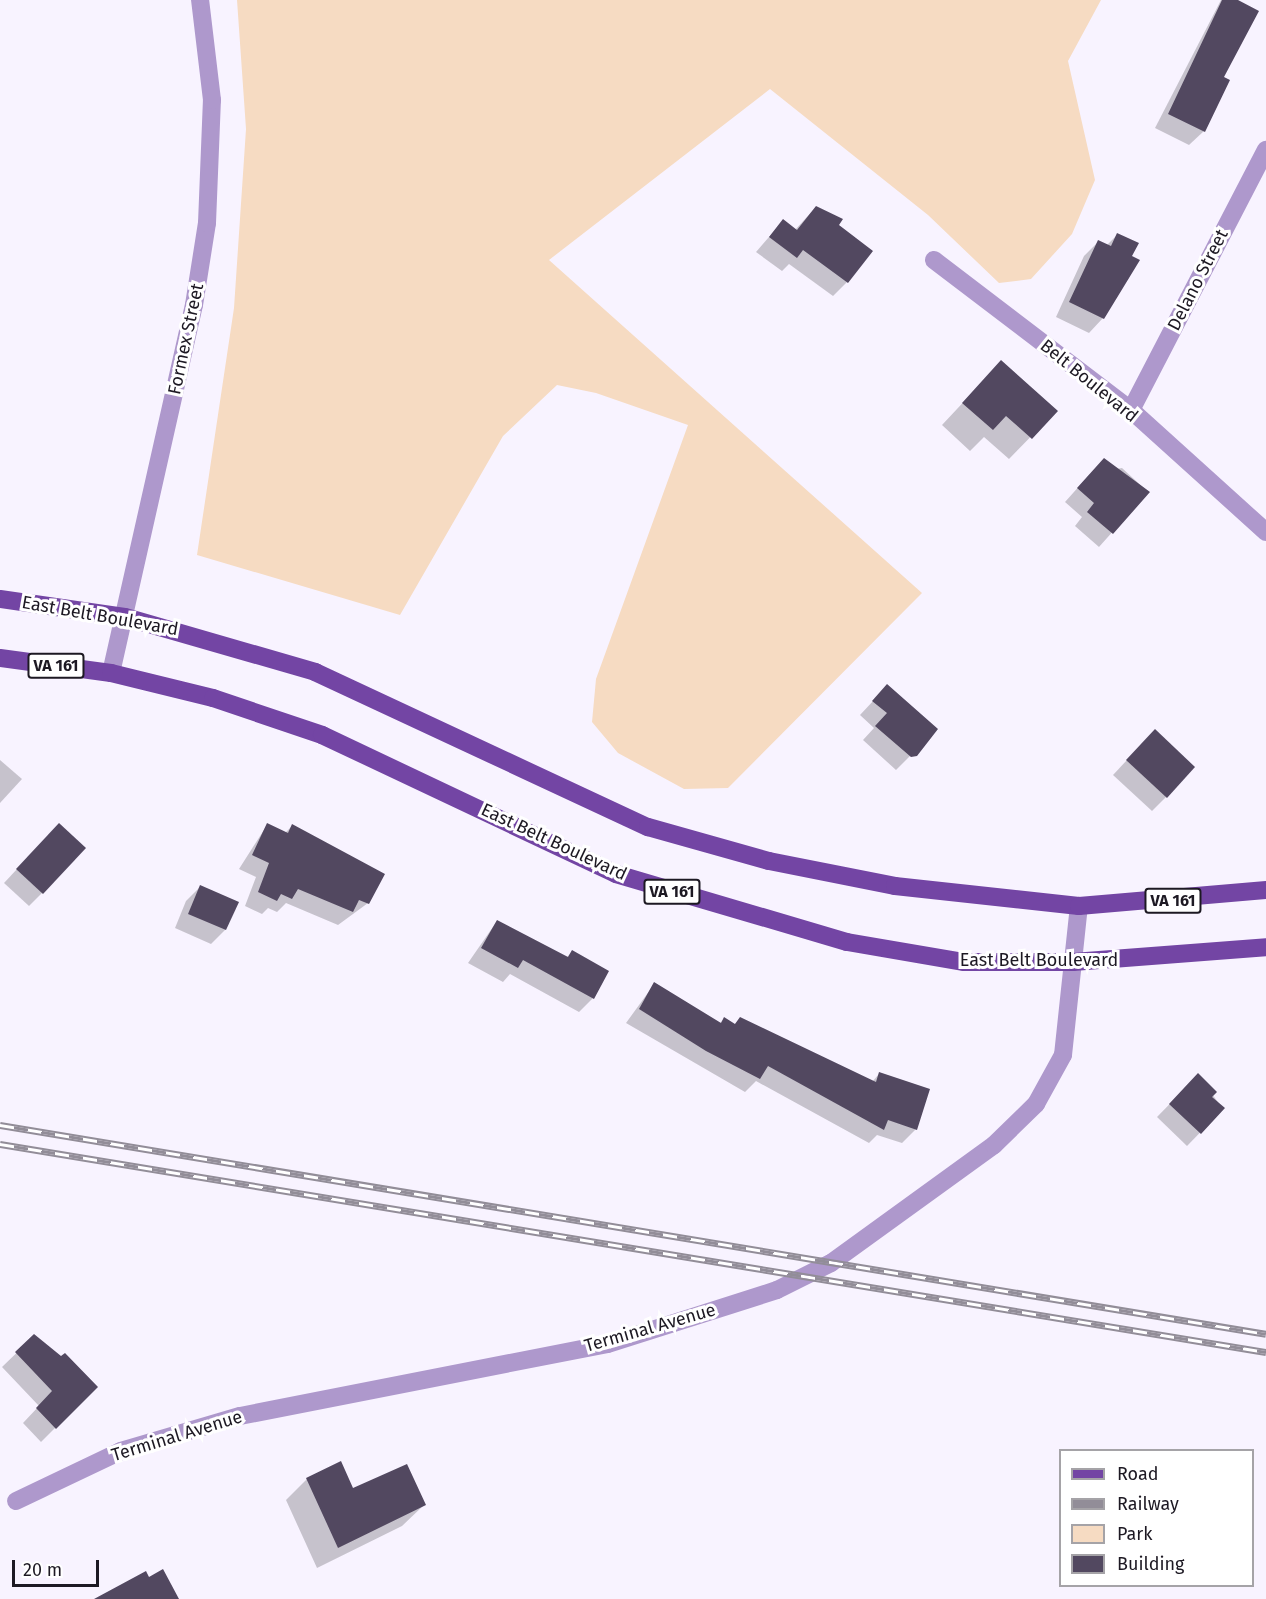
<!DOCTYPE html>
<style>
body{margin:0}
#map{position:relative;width:1266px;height:1599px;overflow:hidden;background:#f8f3ff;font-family:"Fira Sans",sans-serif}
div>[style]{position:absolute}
.green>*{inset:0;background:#f6dbc2}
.shadow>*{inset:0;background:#0003}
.building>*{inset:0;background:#524860}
.minor>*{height:18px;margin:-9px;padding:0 9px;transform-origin:9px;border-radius:9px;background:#ae98cc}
.major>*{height:18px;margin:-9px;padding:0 9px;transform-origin:9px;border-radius:9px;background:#7345a4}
.rail>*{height:7px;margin-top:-3.5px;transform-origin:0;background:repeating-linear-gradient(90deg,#fff 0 14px,#928d98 0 28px);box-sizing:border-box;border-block:2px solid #928d98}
span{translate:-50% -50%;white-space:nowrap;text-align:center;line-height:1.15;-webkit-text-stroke:6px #fff;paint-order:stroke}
.shield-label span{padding:2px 4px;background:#fff;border:2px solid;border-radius:4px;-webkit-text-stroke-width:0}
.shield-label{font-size:16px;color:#1d1923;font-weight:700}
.street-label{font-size:18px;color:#1d1923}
.legend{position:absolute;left:1059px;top:1449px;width:195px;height:138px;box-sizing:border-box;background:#fff;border:2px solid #a5a3a7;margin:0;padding:8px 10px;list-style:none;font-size:18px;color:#1d1923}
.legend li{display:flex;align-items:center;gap:12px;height:30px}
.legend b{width:30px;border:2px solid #a5a3a7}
.scale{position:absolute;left:12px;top:1560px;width:87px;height:27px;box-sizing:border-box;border:3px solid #1d1923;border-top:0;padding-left:8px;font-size:18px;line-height:21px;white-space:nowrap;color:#1d1923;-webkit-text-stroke:4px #fff;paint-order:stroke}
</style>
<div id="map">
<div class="green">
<i style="clip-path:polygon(237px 0,1101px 0,1068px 61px,1095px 180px,1072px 234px,1031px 279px,999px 283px,928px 215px,770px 89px,549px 260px,922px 593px,728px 788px,684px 789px,618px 753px,592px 722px,596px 679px,688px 425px,596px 393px,557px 385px,503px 436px,400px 615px,197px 555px,234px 308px,246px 129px)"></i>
</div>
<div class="shadow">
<i style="clip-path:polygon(1221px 0,1235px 0,1222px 78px,1204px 131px,1189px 145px,1155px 128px)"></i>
<i style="clip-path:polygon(816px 207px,836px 225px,847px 282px,833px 296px,789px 264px,782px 271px,756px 252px,783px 221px,795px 230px)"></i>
<i style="clip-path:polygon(1117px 235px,1103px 318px,1089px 333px,1056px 317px,1084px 256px,1098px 242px,1106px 246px)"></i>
<i style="clip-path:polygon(1001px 362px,1056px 411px,1009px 459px,984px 437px,970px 451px,942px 425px)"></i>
<i style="clip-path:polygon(1122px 468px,1148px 492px,1099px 547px,1075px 526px,1082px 517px,1065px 502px,1090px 474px)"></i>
<i style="clip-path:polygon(874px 700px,936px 730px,896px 770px,863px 740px,874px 728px,860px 715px)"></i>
<i style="clip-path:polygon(1141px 745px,1166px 797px,1152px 811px,1113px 775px)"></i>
<i style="clip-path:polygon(0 760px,22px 779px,0 803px)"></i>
<i style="clip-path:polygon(267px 825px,285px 833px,292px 826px,368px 903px,338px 925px,286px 903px,277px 912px,268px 908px,262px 914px,245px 906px,256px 877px,239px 869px)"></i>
<i style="clip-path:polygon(46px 838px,42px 893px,29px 906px,4px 883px)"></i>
<i style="clip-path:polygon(200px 887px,237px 903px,225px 930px,211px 944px,175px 928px,186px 901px)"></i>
<i style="clip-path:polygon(497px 921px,566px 958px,572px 952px,593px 998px,579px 1012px,510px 974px,503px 982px,468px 963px)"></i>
<i style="clip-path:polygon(655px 983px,719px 1024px,724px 1019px,734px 1025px,740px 1019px,872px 1082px,879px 1074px,916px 1129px,902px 1143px,877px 1135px,869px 1143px,756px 1081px,745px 1092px,626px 1023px)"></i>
<i style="clip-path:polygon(1198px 1075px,1223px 1109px,1187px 1146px,1157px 1117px)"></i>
<i style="clip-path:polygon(34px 1336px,96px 1387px,41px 1442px,23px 1423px,39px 1406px,2px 1367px)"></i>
<i style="clip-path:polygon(307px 1479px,353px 1490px,424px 1505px,402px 1526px,317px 1568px,286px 1500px)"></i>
</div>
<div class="building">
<i style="clip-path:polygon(1222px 0,1238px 0,1259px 11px,1224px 77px,1230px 80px,1205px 132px,1168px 114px)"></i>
<i style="clip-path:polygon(816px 206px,843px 219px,839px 225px,873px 251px,848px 283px,803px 250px,797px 258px,769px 237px,783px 219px,797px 230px)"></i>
<i style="clip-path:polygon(1117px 233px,1139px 243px,1132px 256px,1140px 260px,1104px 319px,1069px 302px,1098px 240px,1111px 246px)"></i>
<i style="clip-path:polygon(1001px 360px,1058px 411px,1032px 439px,1006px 416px,993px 430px,962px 403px)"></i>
<i style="clip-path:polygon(1104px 458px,1150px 492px,1113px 534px,1087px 512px,1094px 503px,1077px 488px)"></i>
<i style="clip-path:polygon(887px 684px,938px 729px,917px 756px,911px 757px,875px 726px,887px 713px,872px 701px)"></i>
<i style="clip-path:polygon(1155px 729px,1195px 767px,1167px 798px,1126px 760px)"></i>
<i style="clip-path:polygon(59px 823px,86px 848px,43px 894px,16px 869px)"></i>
<i style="clip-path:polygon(267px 823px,288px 833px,292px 824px,385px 874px,369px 904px,359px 900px,353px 912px,298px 889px,292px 899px,281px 894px,277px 901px,258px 892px,269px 863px,252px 855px)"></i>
<i style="clip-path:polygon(200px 885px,239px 902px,226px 930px,188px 914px)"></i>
<i style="clip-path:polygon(497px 920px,568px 957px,572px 950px,609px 971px,594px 999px,523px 960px,518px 968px,481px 948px)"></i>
<i style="clip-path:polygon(654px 982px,721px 1023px,724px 1017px,735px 1024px,740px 1017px,876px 1082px,879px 1072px,930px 1089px,917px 1130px,888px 1120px,884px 1130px,768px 1066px,760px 1079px,706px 1051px,639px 1009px)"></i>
<i style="clip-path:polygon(1198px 1073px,1217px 1092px,1212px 1097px,1225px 1108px,1201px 1134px,1169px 1104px)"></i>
<i style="clip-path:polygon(34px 1334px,61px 1356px,65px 1353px,98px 1387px,56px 1429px,36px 1408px,52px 1391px,15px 1352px)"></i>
<i style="clip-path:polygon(341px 1461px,353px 1488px,407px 1464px,426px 1505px,338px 1548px,306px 1478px)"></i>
<i style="clip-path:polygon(163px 1569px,179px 1599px,94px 1599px,146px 1571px,149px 1577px)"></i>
</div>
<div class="minor">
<i style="left:934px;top:260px;width:248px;rotate:37.3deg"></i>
<i style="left:1131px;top:410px;width:182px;rotate:42.1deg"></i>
<i style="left:1131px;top:410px;width:293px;rotate:-62.6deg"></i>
<i style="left:111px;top:673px;width:377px;rotate:-77.3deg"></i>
<i style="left:194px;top:305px;width:83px;rotate:-81deg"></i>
<i style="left:207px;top:223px;width:123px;rotate:-87.7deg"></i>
<i style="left:212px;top:100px;width:101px;rotate:-96.8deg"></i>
<i style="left:16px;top:1501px;width:116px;rotate:-25.5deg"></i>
<i style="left:121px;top:1451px;width:124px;rotate:-16.4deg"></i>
<i style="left:240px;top:1416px;width:375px;rotate:-11.1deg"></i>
<i style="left:608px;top:1344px;width:177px;rotate:-17.7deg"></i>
<i style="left:777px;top:1290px;width:60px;rotate:-26.6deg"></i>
<i style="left:831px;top:1263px;width:201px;rotate:-35.9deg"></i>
<i style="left:994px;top:1145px;width:59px;rotate:-44.3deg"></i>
<i style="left:1036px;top:1104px;width:56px;rotate:-61.1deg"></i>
<i style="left:1063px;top:1055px;width:150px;rotate:-83.9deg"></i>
</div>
<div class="major">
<i style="left:0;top:599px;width:126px;rotate:8.2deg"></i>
<i style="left:125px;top:617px;width:198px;rotate:16.1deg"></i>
<i style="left:315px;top:672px;width:367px;rotate:25deg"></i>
<i style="left:648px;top:827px;width:126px;rotate:15.7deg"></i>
<i style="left:769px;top:861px;width:128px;rotate:11.2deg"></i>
<i style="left:895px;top:886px;width:185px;rotate:6.2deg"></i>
<i style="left:1079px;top:906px;width:188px;rotate:-4.9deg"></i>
<i style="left:0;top:658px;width:112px;rotate:7.7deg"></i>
<i style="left:111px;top:673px;width:105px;rotate:13.8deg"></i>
<i style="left:213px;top:698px;width:115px;rotate:18.7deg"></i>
<i style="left:322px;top:735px;width:325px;rotate:25.3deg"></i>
<i style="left:616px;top:874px;width:241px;rotate:16.4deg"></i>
<i style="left:847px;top:942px;width:119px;rotate:9.7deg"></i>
<i style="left:964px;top:962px;width:109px"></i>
<i style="left:1073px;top:962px;width:194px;rotate:-4.4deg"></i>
</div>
<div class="rail">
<i style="left:0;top:1125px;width:1283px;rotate:9.37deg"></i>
<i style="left:0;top:1144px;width:1283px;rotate:9.33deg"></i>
</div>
<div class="shield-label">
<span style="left:56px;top:666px">VA 161</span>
<span style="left:672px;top:892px">VA 161</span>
<span style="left:1173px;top:901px">VA 161</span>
</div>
<div class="street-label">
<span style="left:1198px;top:280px;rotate:-63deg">Delano Street</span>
<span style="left:186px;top:339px;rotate:-78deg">Formex Street</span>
<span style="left:1089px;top:381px;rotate:39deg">Belt Boulevard</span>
<span style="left:100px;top:616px;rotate:10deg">East Belt Boulevard</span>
<span style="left:554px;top:842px;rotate:25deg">East Belt Boulevard</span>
<span style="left:1039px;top:960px">East Belt Boulevard</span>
<span style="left:650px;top:1328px;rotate:-16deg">Terminal Avenue</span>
<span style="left:177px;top:1436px;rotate:-17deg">Terminal Avenue</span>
</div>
<ul class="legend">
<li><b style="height:8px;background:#7345a4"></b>Road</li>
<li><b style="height:8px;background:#928d98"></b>Railway</li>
<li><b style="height:16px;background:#f6dbc2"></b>Park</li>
<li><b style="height:16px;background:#524860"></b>Building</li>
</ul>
<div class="scale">20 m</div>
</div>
